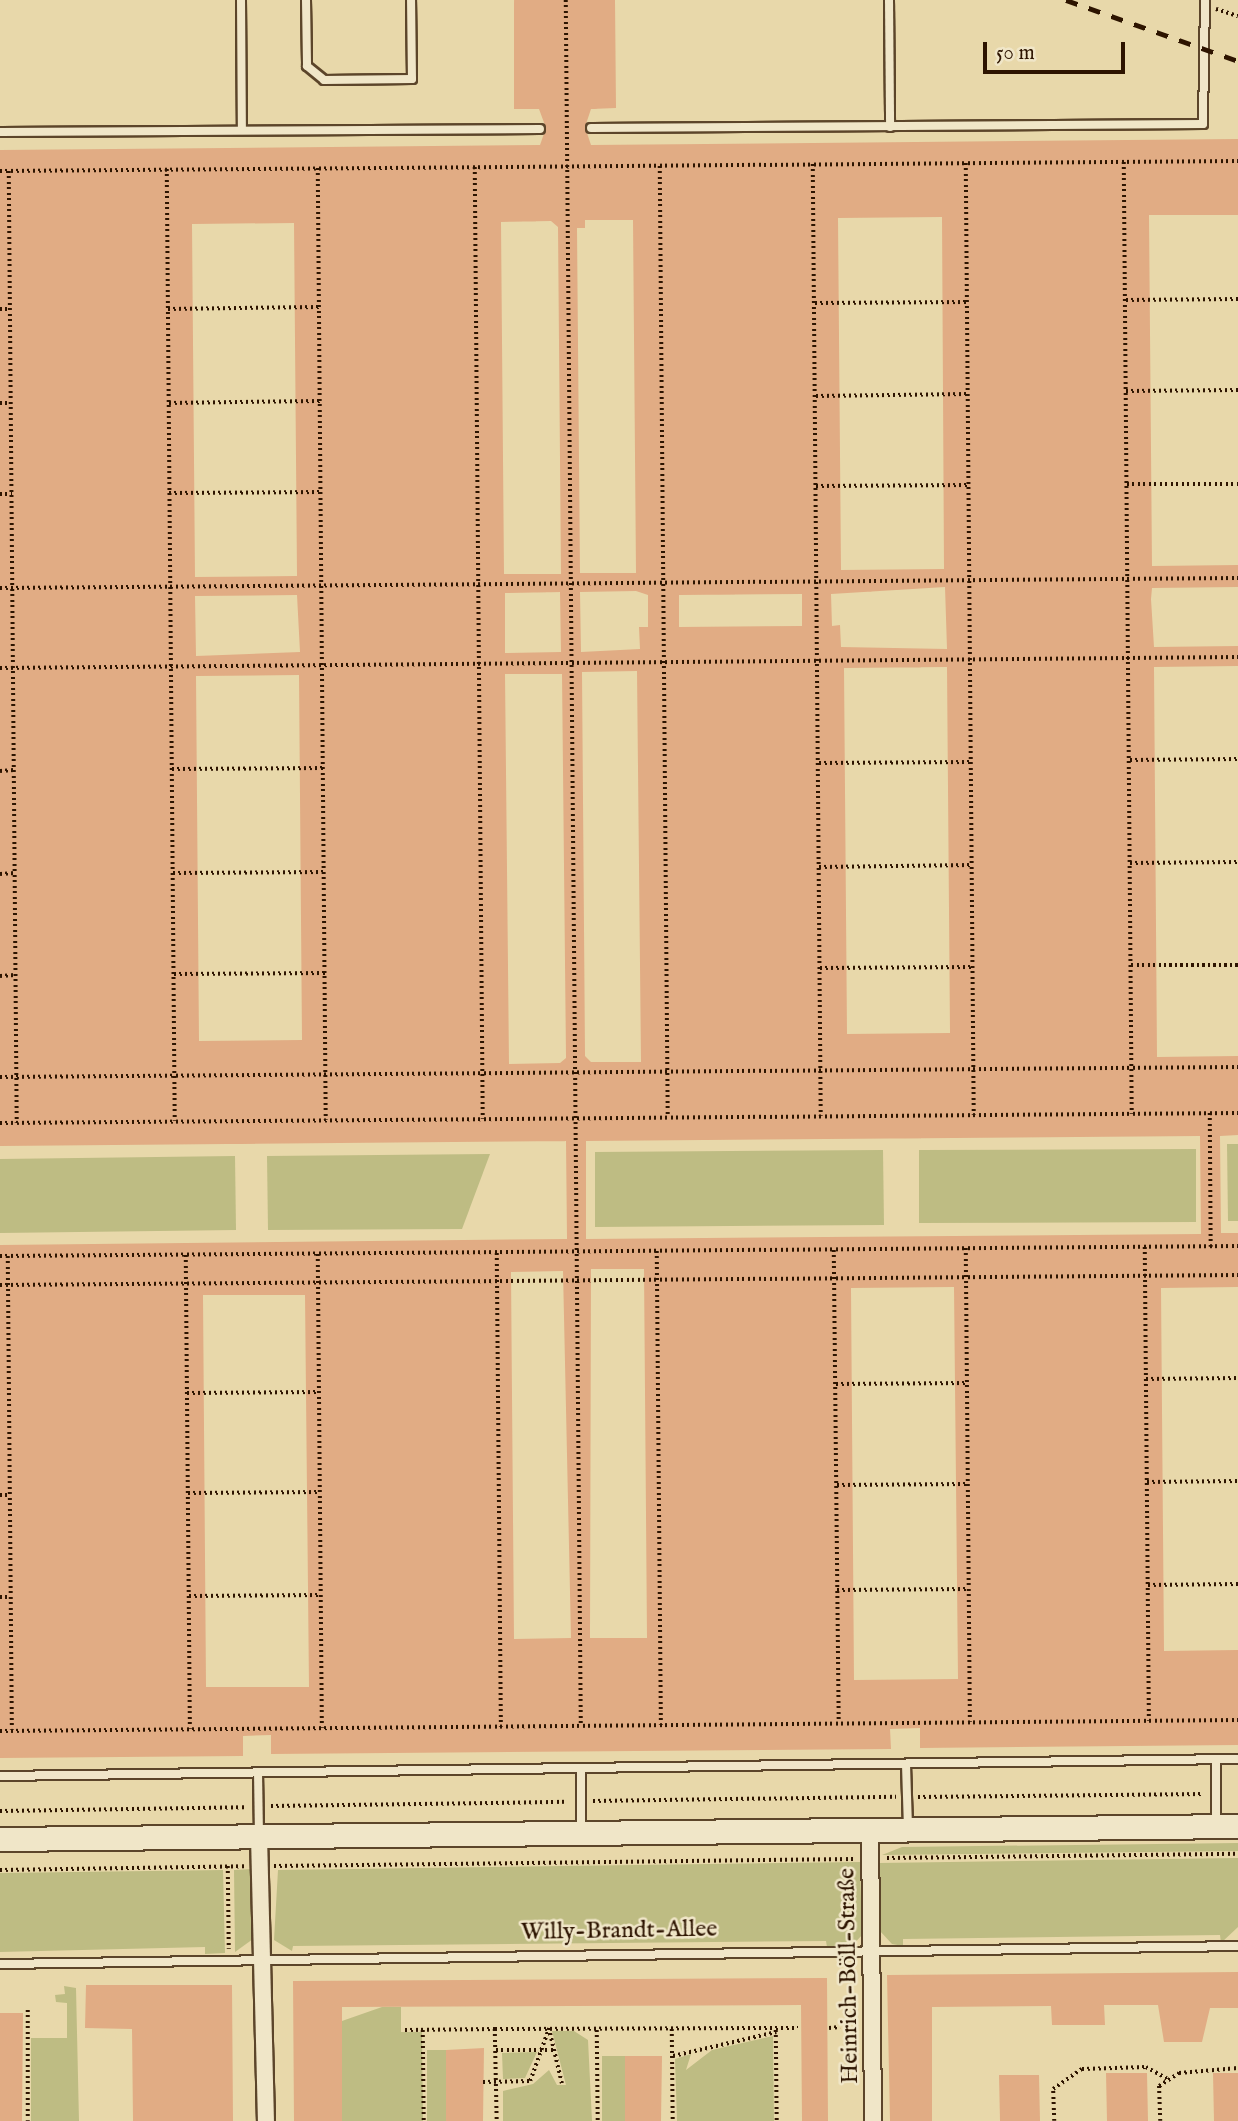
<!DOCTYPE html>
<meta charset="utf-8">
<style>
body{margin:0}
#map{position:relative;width:1238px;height:2121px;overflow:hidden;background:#e8d8aa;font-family:"IM FELL English",serif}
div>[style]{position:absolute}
.green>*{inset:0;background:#bebc83}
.building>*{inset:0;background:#e1ac84}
.path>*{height:3.5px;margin-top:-1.75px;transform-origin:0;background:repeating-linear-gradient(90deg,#2d1400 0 2px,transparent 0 5.5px)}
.roads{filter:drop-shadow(2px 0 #5c452a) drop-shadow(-2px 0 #5c452a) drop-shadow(0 2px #5c452a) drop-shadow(0 -2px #5c452a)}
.lane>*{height:8px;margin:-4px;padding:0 4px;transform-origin:4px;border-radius:4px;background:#f0e6c8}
.street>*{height:16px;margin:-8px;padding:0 8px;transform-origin:8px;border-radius:8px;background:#f0e6c8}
.secondary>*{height:23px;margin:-11.5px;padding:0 11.5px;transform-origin:11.5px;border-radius:11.5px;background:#f0e6c8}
.rail>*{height:5px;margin-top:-2.5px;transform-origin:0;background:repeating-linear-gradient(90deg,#2d1400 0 12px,transparent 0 24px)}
span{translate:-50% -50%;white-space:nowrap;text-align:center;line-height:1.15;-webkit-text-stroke:5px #f0e6c8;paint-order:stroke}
.street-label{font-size:24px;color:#2d1400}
.scale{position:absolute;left:983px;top:42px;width:142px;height:32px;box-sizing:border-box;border:4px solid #2d1400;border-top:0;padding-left:9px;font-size:21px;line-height:24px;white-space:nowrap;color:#2d1400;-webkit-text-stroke:5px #f0e6c8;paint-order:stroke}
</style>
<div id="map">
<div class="green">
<i style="clip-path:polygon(1227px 1144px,1238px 1144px,1238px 1221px,1228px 1221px)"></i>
<i style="clip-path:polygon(1196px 1149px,1196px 1222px,919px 1223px,919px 1150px)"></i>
<i style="clip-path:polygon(883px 1150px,884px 1225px,595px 1227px,595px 1152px)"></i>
<i style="clip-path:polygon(490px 1154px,462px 1229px,268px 1230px,267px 1156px)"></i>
<i style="clip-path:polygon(235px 1156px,236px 1230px,0 1233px,0 1159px)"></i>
<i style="clip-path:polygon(1238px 1843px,1238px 1851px,882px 1855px,902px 1847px)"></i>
<i style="clip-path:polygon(1238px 1858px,1238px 1927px,1221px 1943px,1220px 1935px,903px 1939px,903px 1946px,892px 1944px,880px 1931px,879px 1863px)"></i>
<i style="clip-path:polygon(860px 1862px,862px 1935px,851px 1947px,827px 1947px,826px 1941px,293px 1946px,292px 1951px,274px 1940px,278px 1870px)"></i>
<i style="clip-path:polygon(252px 1869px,253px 1939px,235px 1952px,234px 1870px)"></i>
<i style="clip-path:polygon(223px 1870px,225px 1953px,205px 1954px,205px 1947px,0 1952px,0 1873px)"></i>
<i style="clip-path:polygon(64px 1986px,76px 1988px,79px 2121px,31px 2121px,31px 2038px,67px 2038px,67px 2003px,56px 2002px,55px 1995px,65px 1994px)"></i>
<i style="clip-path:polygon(382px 2007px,401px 2007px,401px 2032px,422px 2032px,423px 2121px,342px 2121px,342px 2021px)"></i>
<i style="clip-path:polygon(552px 2031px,574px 2031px,588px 2040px,592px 2121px,503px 2121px,503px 2091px,533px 2084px,549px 2070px,557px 2085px,566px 2085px)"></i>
<i style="clip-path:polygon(773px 2036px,774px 2121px,677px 2121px,675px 2059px,691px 2054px,686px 2070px,712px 2050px)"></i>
<i style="clip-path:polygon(427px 2050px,446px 2050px,446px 2121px,427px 2121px)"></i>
<i style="clip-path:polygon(537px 2052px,525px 2078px,503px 2079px,502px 2053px)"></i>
<i style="clip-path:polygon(602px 2056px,625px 2056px,625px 2121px,602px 2121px)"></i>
</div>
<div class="building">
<i style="clip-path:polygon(evenodd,514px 0,615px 0,616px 108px,591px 109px,585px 127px,591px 145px,1238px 139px,1238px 215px,1149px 215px,1152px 566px,1238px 565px,1238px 587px,1152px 588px,1151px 599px,1154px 647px,1238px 646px,1238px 666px,1154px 667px,1157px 1057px,1238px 1056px,1238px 1135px,1220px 1136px,1221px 1233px,1238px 1233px,1238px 1287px,1161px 1288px,1164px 1651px,1238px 1650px,1238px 1745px,920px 1748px,920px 1728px,890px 1729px,891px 1749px,271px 1754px,271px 1735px,243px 1736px,243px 1756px,0 1758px,0 1245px,567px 1239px,566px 1141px,0 1146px,0 150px,540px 145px,546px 128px,539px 109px,514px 109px,514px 0,942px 217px,944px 569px,841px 570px,838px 218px,942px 217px,514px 0,585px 220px,633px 220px,636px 573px,580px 573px,577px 228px,585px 228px,585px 220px,514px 0,551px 221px,558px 227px,561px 574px,504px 574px,501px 222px,551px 221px,514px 0,294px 223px,297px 576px,195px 577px,192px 224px,294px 223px,514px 0,945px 587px,947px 649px,841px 647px,840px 625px,832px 626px,831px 594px,945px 587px,514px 0,636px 591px,648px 595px,648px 627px,639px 627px,640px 649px,581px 652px,580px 592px,636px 591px,514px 0,560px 592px,561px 652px,505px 653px,505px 593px,560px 592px,514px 0,802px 594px,802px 626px,679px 627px,679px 595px,802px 594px,514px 0,195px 596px,297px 595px,300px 652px,196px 656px,195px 596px,514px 0,947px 667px,950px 1033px,847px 1034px,844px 668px,947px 667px,514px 0,637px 671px,641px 1062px,591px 1062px,585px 1056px,582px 672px,637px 671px,514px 0,505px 674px,562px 674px,566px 1058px,560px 1063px,509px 1064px,505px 674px,514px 0,299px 675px,302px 1040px,199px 1041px,196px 676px,299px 675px,514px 0,1200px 1136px,1201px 1234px,586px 1239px,586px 1141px,1200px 1136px,514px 0,591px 1269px,644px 1269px,647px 1638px,590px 1638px,591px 1269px,514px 0,563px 1271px,571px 1638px,514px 1639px,511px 1272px,563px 1271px,514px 0,954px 1287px,958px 1679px,854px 1680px,851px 1288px,954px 1287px,514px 0,203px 1295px,305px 1295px,309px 1687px,206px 1687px,203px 1295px)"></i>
<i style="clip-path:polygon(1238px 1972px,1238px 2008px,1210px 2008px,1202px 2042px,1164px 2042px,1158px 2005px,1104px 2005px,1105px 2025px,1052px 2025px,1051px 2006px,932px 2007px,932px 2121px,890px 2121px,887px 1975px)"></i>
<i style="clip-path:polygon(827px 1978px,828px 2121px,802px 2121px,801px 2005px,342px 2007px,342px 2121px,294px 2121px,293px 1981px)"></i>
<i style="clip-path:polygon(86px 1985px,232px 1985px,233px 2121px,133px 2121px,132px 2029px,85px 2028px)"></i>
<i style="clip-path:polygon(0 2013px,23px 2013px,22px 2121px,0 2121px)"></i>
<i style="clip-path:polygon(484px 2048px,483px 2121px,446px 2121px,446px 2050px)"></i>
<i style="clip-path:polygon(625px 2056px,662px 2056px,661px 2121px,625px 2121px)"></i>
<i style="clip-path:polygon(1106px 2073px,1147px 2073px,1148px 2121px,1107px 2121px)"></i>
<i style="clip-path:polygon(1213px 2073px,1238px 2073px,1238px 2121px,1214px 2121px)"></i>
<i style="clip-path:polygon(999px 2075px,1039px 2075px,1040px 2121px,1000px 2121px)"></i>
</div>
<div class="path">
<i style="left:566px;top:0;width:1726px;rotate:89.5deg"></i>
<i style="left:1216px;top:9px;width:23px;rotate:18deg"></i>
<i style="left:1124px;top:162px;width:952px;rotate:89.52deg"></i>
<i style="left:966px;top:163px;width:952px;rotate:89.52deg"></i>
<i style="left:813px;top:164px;width:952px;rotate:89.52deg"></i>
<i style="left:660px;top:166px;width:951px;rotate:89.52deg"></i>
<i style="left:475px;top:167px;width:952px;rotate:89.52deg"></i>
<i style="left:318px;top:168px;width:952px;rotate:89.52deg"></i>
<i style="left:167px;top:169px;width:952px;rotate:89.52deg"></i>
<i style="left:0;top:171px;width:1238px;rotate:-0.46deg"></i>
<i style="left:9px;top:171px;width:952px;rotate:89.52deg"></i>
<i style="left:1126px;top:300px;width:112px;rotate:-0.5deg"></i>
<i style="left:815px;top:303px;width:152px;rotate:-0.4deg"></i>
<i style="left:0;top:309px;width:10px"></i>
<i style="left:168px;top:309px;width:151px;rotate:-0.8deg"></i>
<i style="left:1126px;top:391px;width:112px;rotate:-0.5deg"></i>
<i style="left:816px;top:396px;width:151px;rotate:-0.8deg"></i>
<i style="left:0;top:403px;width:11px"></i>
<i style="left:169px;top:403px;width:151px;rotate:-0.8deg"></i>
<i style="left:1127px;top:484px;width:111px"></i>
<i style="left:816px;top:486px;width:152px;rotate:-0.4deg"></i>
<i style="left:169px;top:493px;width:152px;rotate:-0.4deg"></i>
<i style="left:0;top:494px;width:12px"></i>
<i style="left:0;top:588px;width:1238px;rotate:-0.46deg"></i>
<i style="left:0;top:668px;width:1238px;rotate:-0.51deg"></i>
<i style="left:1130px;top:760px;width:108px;rotate:-0.5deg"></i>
<i style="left:819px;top:763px;width:151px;rotate:-0.4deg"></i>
<i style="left:172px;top:769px;width:151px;rotate:-0.4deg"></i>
<i style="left:0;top:771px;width:14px;rotate:-4deg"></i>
<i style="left:1130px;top:863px;width:108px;rotate:-0.5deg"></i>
<i style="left:819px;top:867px;width:152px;rotate:-0.8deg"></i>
<i style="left:173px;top:873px;width:151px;rotate:-0.4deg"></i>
<i style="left:0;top:874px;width:15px;rotate:-4deg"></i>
<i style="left:1131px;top:965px;width:107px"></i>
<i style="left:820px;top:968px;width:152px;rotate:-0.4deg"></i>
<i style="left:174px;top:974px;width:151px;rotate:-0.4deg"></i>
<i style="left:0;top:976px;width:15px;rotate:-4deg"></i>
<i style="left:0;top:1077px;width:1238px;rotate:-0.46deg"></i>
<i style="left:1210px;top:1113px;width:134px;rotate:89.6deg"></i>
<i style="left:0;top:1123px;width:1238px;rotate:-0.46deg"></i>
<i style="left:1145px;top:1247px;width:474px;rotate:89.5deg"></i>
<i style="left:966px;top:1248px;width:474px;rotate:89.5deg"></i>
<i style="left:834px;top:1250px;width:473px;rotate:89.4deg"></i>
<i style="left:657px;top:1251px;width:474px;rotate:89.5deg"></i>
<i style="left:497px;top:1253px;width:474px;rotate:89.5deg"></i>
<i style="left:318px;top:1254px;width:474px;rotate:89.5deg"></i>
<i style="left:186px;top:1255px;width:474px;rotate:89.5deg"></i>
<i style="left:0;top:1256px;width:1238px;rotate:-0.46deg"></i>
<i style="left:8px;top:1256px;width:474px;rotate:89.5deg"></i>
<i style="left:0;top:1285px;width:1238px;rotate:-0.46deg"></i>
<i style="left:1146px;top:1379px;width:92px;rotate:-0.6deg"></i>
<i style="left:836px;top:1384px;width:132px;rotate:-0.4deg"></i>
<i style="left:187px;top:1393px;width:132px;rotate:-0.4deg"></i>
<i style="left:1147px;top:1482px;width:91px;rotate:-0.6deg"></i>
<i style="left:837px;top:1485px;width:130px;rotate:-0.4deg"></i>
<i style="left:188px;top:1493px;width:132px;rotate:-0.4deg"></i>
<i style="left:0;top:1495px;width:10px"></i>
<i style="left:1148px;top:1585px;width:90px;rotate:-0.6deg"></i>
<i style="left:837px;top:1590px;width:131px;rotate:-0.4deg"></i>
<i style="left:189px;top:1596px;width:132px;rotate:-0.4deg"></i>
<i style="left:0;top:1597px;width:11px"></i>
<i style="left:0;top:1731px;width:1238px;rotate:-0.51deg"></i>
<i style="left:918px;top:1797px;width:286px;rotate:-0.6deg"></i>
<i style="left:593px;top:1801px;width:303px;rotate:-0.8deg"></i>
<i style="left:271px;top:1806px;width:296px;rotate:-0.8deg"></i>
<i style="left:0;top:1811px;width:245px;rotate:-0.9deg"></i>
<i style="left:887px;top:1858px;width:351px;rotate:-0.7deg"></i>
<i style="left:228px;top:1866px;width:83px;rotate:89.3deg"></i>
<i style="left:274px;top:1866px;width:580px;rotate:-0.69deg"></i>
<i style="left:0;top:1870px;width:245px;rotate:-0.9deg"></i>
<i style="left:28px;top:2010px;width:111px;rotate:90deg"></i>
<i style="left:829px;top:2028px;width:11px;rotate:-5deg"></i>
<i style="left:495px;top:2029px;width:303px;rotate:-0.2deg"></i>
<i style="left:672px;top:2029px;width:92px;rotate:89.4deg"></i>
<i style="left:405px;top:2030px;width:90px;rotate:-0.6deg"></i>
<i style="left:495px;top:2029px;width:92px;rotate:88.8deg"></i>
<i style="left:423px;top:2030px;width:91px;rotate:89.4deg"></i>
<i style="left:597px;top:2030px;width:91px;rotate:89.4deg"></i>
<i style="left:776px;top:2030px;width:91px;rotate:89.4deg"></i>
<i style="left:496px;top:2050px;width:58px"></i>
<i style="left:673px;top:2056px;width:106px;rotate:-13.1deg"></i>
<i style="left:483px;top:2082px;width:47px;rotate:-1.2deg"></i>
<i style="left:530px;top:2081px;width:56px;rotate:-70.3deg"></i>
<i style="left:549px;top:2028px;width:57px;rotate:76.7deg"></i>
<i style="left:1054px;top:2121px;width:32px;rotate:-92deg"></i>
<i style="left:1053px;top:2089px;width:35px;rotate:-35deg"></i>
<i style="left:1082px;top:2069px;width:64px;rotate:-1.8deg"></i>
<i style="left:1146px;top:2067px;width:26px;rotate:29deg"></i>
<i style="left:1160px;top:2121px;width:35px;rotate:-92deg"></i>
<i style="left:1159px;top:2086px;width:24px;rotate:-33deg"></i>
<i style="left:1179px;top:2073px;width:59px;rotate:-4.8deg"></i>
</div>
<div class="roads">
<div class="lane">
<i style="left:241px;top:0;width:130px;rotate:89.6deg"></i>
<i style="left:306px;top:0;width:66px;rotate:89.1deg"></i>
<i style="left:307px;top:66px;width:22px;rotate:39deg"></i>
<i style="left:324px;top:80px;width:88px;rotate:-0.7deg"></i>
<i style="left:412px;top:79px;width:79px;rotate:-90.7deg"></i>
<i style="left:889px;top:0;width:127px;rotate:89.5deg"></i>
<i style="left:591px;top:128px;width:612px;rotate:-0.37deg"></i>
<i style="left:1203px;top:124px;width:124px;rotate:-89.1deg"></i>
<i style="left:0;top:132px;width:540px;rotate:-0.32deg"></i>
<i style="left:1216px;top:1759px;width:64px;rotate:90deg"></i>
<i style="left:906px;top:1764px;width:62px;rotate:88.2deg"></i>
<i style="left:581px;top:1768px;width:62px;rotate:90deg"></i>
<i style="left:258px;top:1772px;width:61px;rotate:89.1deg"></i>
<i style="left:0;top:1776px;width:1238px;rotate:-0.79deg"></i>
<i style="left:0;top:1964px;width:1238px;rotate:-0.83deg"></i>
</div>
<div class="street">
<i style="left:870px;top:1830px;width:291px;rotate:89.4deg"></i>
<i style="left:259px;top:1836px;width:285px;rotate:88.6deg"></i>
</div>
<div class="secondary">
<i style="left:0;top:1839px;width:1238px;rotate:-0.6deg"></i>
</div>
</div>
<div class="rail">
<i style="left:1066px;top:0;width:182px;rotate:19.5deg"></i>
</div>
<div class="street-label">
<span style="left:619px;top:1931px;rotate:-1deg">Willy-Brandt-Allee</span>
<span style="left:849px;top:1976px;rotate:-91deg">Heinrich-Böll-Straße</span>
</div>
<div class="scale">50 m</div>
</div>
